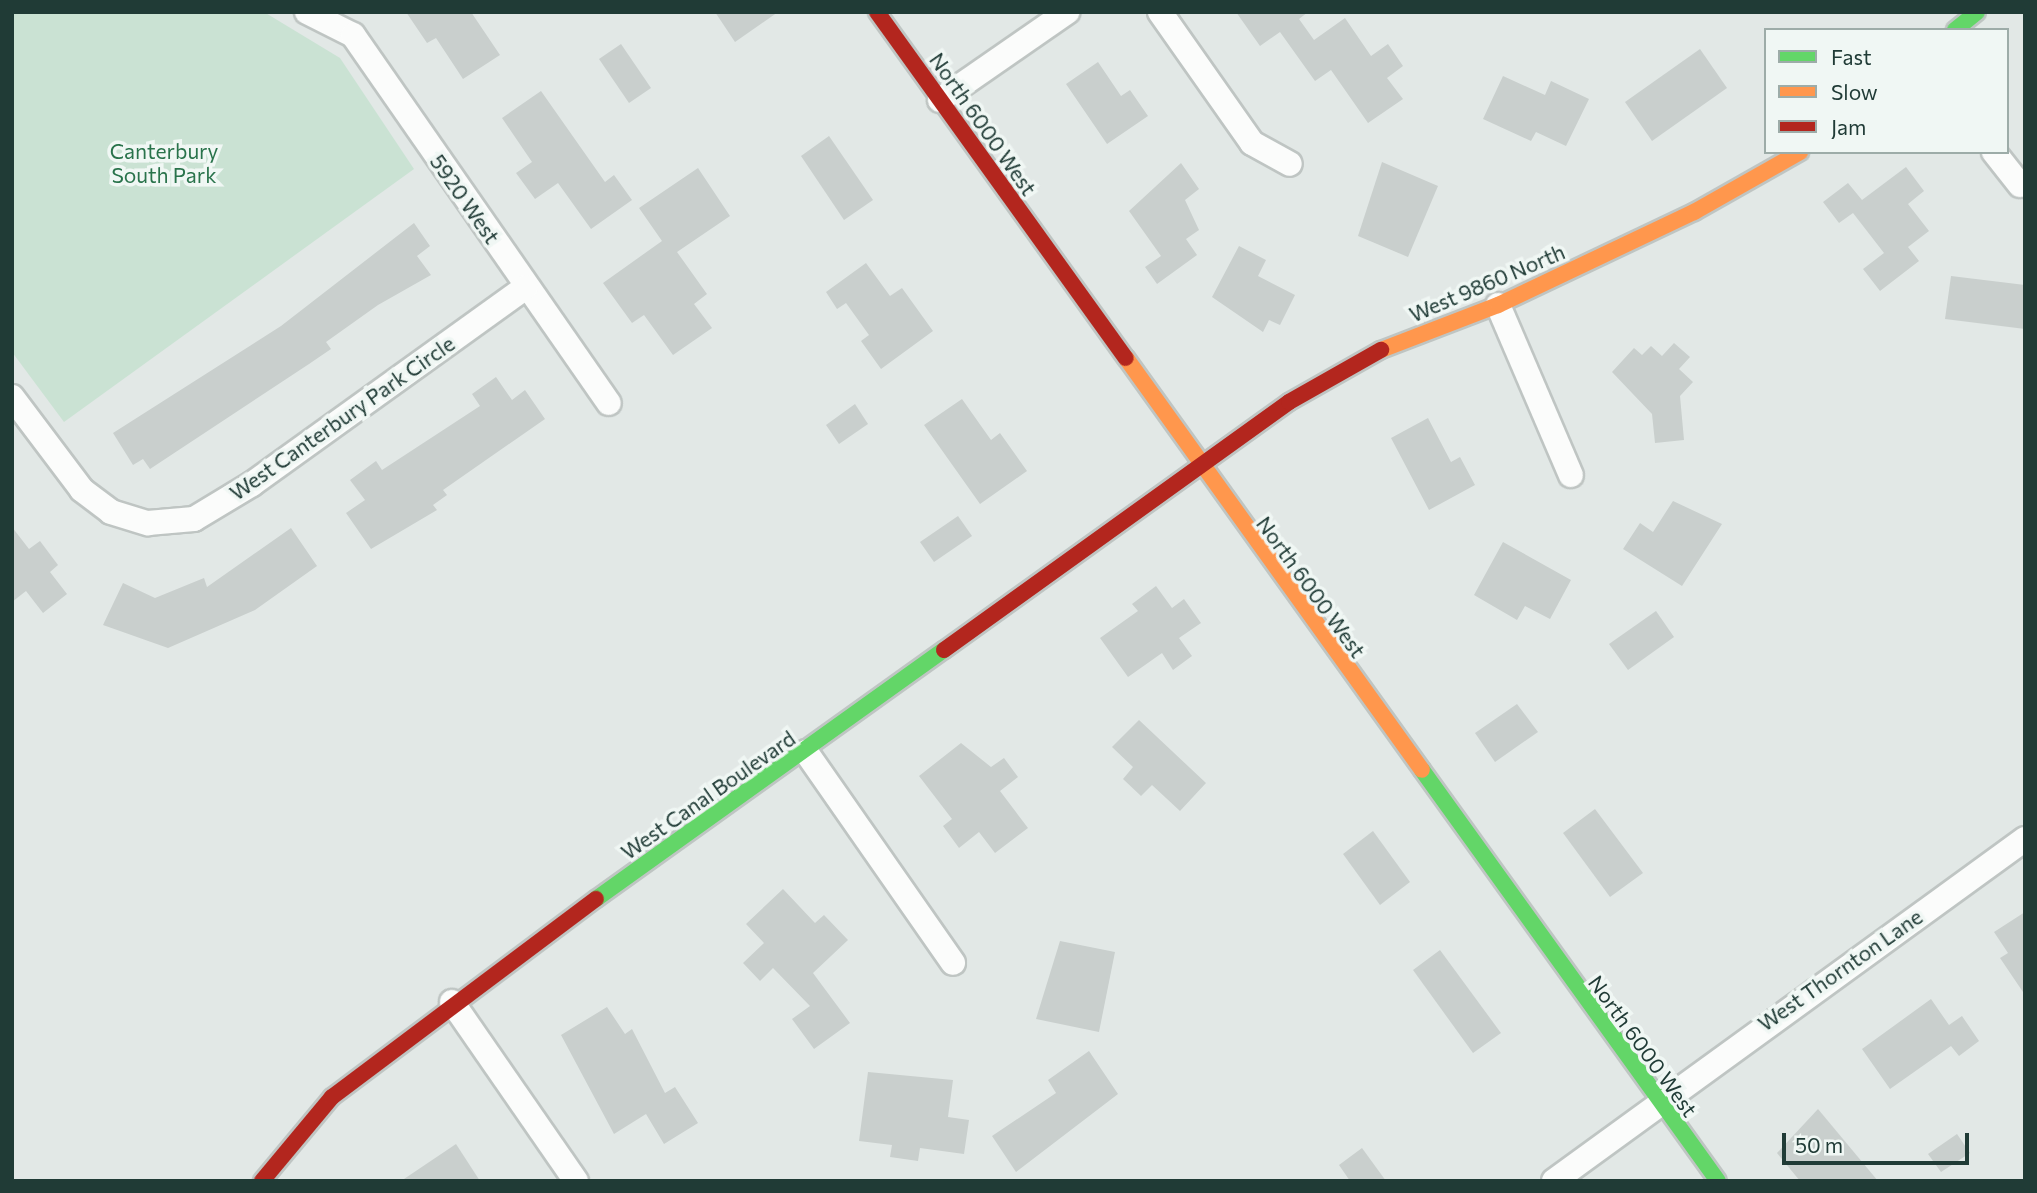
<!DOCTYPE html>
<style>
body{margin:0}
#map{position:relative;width:2037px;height:1193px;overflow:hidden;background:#e2e8e6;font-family:Commissioner,sans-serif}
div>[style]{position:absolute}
.green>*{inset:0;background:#cae2d3}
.building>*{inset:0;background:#c9cfcd}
.roads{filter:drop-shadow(2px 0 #bfc5c3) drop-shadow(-2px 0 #bfc5c3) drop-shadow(0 2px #bfc5c3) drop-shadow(0 -2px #bfc5c3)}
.street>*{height:24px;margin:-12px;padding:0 12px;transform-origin:12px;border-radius:12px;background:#fbfcfb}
.fast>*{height:16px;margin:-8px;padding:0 8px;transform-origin:8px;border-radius:8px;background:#63d668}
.slow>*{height:16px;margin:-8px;padding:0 8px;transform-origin:8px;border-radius:8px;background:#ff974d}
.jam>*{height:16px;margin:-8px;padding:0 8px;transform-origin:8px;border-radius:8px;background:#b3261e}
span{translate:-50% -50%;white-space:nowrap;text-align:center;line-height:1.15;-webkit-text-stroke:7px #f0f7f4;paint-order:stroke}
.street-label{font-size:21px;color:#203b36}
.park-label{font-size:21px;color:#29734b}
.frame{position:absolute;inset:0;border:14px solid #203b36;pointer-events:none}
.legend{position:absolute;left:1764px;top:28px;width:245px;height:126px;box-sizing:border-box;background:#f0f7f4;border:2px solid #9daca8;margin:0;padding:9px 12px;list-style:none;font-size:21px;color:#203b36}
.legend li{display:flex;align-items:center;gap:14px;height:35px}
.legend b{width:35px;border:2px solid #9daca8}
.scale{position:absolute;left:1782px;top:1133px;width:187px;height:32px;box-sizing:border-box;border:4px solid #203b36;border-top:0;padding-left:9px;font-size:21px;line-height:24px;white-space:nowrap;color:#203b36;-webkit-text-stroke:5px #f0f7f4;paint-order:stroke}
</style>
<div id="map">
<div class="green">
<i style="clip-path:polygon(12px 12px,264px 12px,340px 58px,414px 169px,64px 422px,12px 352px)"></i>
</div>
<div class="building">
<i style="clip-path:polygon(406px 12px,471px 12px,500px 55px,463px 79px,436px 38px,427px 43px)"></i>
<i style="clip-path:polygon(715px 12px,778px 12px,735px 42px)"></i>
<i style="clip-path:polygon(1236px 12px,1308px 12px,1299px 19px,1314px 40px,1345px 18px,1371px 56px,1388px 44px,1403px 66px,1387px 78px,1403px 99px,1368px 123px,1331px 70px,1315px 81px,1280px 32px,1260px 46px)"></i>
<i style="clip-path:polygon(621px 44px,651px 88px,629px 103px,599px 59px)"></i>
<i style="clip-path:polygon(1700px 49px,1727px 88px,1652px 141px,1625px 102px)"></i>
<i style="clip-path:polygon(1098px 62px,1121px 96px,1130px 90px,1148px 116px,1107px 144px,1066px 84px)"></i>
<i style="clip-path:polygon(1503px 76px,1545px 95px,1551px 81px,1589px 99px,1566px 146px,1536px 132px,1531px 141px,1483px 119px)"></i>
<i style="clip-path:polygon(541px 91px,605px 182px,614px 175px,632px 200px,591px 229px,558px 183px,535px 199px,516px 173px,532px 162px,502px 118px)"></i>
<i style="clip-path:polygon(829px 136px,873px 200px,844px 220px,801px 156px)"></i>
<i style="clip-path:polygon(1382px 162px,1438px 186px,1408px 257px,1358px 236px)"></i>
<i style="clip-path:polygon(1181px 163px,1199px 189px,1185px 200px,1199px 230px,1186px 239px,1197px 255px,1157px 284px,1145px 267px,1161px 256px,1129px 211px)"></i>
<i style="clip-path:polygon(1906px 167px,1924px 191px,1908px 204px,1929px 231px,1908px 247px,1919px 261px,1880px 291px,1863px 269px,1884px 253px,1853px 213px,1839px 223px,1823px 202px,1848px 183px,1862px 200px)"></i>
<i style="clip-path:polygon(698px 168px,730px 216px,677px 252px,707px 294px,694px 304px,712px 328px,673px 355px,644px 315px,632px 323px,603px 283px,662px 241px,639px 208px)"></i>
<i style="clip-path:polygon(414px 223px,430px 246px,417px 256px,431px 275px,378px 305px,326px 342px,331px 349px,309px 364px,150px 469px,143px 459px,133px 465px,113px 433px,281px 326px)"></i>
<i style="clip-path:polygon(1239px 246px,1266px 260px,1258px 276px,1295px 295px,1280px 325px,1269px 320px,1263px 332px,1212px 297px)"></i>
<i style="clip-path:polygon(866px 263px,890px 296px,902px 288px,933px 331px,881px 369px,861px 341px,869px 335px,846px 303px,837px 309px,826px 292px)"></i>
<i style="clip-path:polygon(1951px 276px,2025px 285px,2025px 329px,1945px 319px)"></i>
<i style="clip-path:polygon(1674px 343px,1690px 357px,1679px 369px,1693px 382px,1680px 396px,1684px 440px,1655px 443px,1652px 414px,1612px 372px,1634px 348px,1642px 355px,1651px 346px,1662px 356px)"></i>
<i style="clip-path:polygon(496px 377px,512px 400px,525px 390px,545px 419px,443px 490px,447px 495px,433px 505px,437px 510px,371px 549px,346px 513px,365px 500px,350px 480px,376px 461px,382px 470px,480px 406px,472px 394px)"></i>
<i style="clip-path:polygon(962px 399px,991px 440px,1000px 433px,1027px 471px,980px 504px,924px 425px)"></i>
<i style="clip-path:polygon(855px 404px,868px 424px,839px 444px,826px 425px)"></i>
<i style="clip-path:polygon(1428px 418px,1451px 462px,1460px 457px,1475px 485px,1429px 510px,1391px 438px)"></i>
<i style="clip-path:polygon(1673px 501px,1722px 524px,1682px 586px,1623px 549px,1640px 523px,1653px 532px)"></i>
<i style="clip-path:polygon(958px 516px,972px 536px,934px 562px,920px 542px)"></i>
<i style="clip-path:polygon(12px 527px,29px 549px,40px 541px,58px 565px,50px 572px,67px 594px,43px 613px,26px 591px,12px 602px)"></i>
<i style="clip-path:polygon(291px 528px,317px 566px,255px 610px,168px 648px,103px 625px,123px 583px,155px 598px,204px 578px,207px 587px)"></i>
<i style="clip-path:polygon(1503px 542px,1571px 580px,1550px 619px,1525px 606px,1517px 620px,1474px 595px)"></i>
<i style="clip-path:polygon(1156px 586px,1172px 608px,1184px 599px,1201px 623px,1179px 638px,1192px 656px,1173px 670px,1162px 653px,1128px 677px,1100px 638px,1138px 611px,1132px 604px)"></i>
<i style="clip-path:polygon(1656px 611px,1674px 637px,1628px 670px,1609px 644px)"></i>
<i style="clip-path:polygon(1517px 704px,1538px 732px,1495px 762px,1475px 733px)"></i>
<i style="clip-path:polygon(1139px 720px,1206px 783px,1180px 811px,1152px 785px,1141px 796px,1123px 779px,1133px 767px,1112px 747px)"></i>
<i style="clip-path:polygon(961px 743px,991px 767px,1004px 758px,1018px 777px,1000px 791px,1028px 828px,995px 853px,979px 832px,959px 848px,943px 826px,952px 819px,919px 776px)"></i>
<i style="clip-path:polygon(1595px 809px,1643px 873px,1610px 897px,1563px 833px)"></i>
<i style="clip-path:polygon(1373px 831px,1410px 882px,1380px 905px,1343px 854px)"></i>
<i style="clip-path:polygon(783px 889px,815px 923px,824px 915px,848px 940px,813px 973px,850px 1023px,814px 1049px,792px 1019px,810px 1006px,773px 968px,760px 981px,743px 963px,764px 943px,746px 924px)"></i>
<i style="clip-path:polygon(2025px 912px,2025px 995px,2000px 958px,2008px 953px,1994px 932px)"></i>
<i style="clip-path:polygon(1060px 941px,1115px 952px,1099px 1032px,1036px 1019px)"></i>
<i style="clip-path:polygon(1440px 950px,1501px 1033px,1473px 1053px,1413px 970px)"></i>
<i style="clip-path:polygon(1931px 999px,1949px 1025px,1962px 1016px,1979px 1041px,1959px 1056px,1951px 1046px,1890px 1089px,1862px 1049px)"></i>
<i style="clip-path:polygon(607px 1007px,625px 1034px,632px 1029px,665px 1093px,675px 1087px,698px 1123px,664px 1144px,646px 1114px,614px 1134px,561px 1035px)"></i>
<i style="clip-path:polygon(1089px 1051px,1118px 1094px,1016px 1172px,992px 1136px,1056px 1093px,1048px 1080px)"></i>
<i style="clip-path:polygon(868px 1072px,953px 1080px,948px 1117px,969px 1120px,964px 1154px,920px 1148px,918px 1161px,890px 1157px,892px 1145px,859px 1141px)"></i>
<i style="clip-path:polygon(1818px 1109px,1878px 1181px,1800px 1181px,1777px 1153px)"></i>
<i style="clip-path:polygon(1957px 1134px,1970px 1153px,1941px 1172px,1928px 1154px)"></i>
<i style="clip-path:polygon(456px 1144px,480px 1181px,401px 1181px)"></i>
<i style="clip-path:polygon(1362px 1148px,1386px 1181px,1350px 1181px,1339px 1165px)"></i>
</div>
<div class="roads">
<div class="street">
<i style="left:307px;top:12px;width:51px;rotate:26.6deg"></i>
<i style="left:353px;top:35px;width:448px;rotate:55.2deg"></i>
<i style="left:1160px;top:12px;width:160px;rotate:54.9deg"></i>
<i style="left:1252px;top:143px;width:43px;rotate:28.9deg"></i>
<i style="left:940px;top:100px;width:155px;rotate:-34.7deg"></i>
<i style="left:1994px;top:152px;width:42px;rotate:51.8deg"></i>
<i style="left:1498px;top:305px;width:185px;rotate:66.8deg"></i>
<i style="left:12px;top:397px;width:116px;rotate:53deg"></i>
<i style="left:82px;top:490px;width:36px;rotate:37deg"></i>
<i style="left:111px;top:512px;width:39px;rotate:17deg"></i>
<i style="left:148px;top:523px;width:46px;rotate:-5deg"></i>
<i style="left:194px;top:519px;width:68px;rotate:-31.1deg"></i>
<i style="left:252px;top:484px;width:337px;rotate:-35.7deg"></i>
<i style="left:806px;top:752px;width:257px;rotate:55.1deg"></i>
<i style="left:452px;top:1002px;width:218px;rotate:55.3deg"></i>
<i style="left:1554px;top:1181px;width:582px;rotate:-35.98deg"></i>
</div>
<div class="fast">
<i style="left:1955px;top:30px;width:28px;rotate:-39deg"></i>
<i style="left:1422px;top:770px;width:506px;rotate:54.24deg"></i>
<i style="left:596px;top:899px;width:428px;rotate:-35.6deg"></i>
</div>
<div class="slow">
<i style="left:1381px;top:350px;width:125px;rotate:-21deg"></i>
<i style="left:1498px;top:305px;width:217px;rotate:-25.4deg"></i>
<i style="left:1694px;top:212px;width:122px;rotate:-29.5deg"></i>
<i style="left:1126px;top:358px;width:507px;rotate:54.3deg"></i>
</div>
<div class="jam">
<i style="left:877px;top:12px;width:426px;rotate:54.3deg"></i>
<i style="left:944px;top:650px;width:425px;rotate:-35.7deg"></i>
<i style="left:1289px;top:402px;width:106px;rotate:-29.5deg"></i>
<i style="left:262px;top:1181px;width:109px;rotate:-50.2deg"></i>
<i style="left:332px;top:1097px;width:330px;rotate:-36.9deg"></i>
</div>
</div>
<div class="street-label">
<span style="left:983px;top:124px;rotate:55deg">North 6000 West</span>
<span style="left:465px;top:199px;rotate:55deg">5920 West</span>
<span style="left:1487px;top:283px;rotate:-23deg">West 9860 North</span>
<span style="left:342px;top:418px;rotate:-35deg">West Canterbury Park Circle</span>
<span style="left:1311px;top:587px;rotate:54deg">North 6000 West</span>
<span style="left:708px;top:795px;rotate:-35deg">West Canal Boulevard</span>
<span style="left:1840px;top:970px;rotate:-35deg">West Thornton Lane</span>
<span style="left:1643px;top:1046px;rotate:54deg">North 6000 West</span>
</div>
<div class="park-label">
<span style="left:164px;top:163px">Canterbury<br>South Park</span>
</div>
<div class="frame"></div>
<ul class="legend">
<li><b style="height:9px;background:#63d668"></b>Fast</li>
<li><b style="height:9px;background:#ff974d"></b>Slow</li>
<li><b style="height:9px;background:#b3261e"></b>Jam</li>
</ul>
<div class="scale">50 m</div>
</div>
